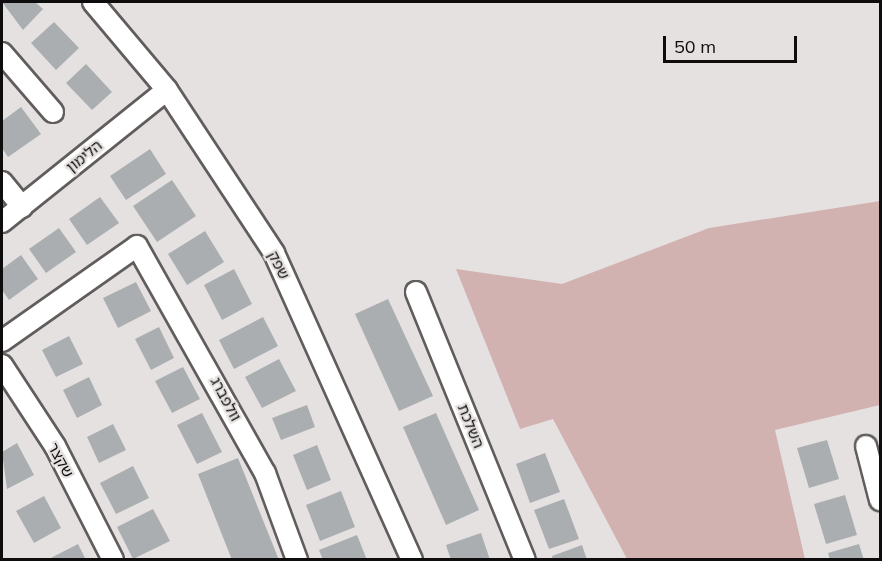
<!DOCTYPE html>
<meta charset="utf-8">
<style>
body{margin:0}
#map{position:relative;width:882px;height:561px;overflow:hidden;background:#e6e1e1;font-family:Mulish,"Noto Sans Hebrew",sans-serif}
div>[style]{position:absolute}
.green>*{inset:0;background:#d2b2b1}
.building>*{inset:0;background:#aaaeb0}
.roads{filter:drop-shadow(2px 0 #615d5d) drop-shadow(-2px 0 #615d5d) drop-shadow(0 2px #615d5d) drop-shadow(0 -2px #615d5d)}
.minor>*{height:20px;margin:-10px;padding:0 10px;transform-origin:10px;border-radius:10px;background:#fff}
span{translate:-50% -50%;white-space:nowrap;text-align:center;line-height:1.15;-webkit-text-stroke:4.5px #e6e1e1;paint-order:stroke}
.street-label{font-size:15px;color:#0e0c0c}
.frame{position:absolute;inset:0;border:3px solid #0e0c0c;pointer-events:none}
.scale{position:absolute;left:663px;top:36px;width:134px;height:27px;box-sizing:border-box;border:3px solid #0e0c0c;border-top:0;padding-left:8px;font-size:18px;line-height:21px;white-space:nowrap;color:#0e0c0c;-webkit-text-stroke:4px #e6e1e1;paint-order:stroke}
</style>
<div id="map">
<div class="green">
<i style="clip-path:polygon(880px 201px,880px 405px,775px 430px,805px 559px,627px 559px,553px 419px,520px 429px,456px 269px,562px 284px,709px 228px)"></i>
</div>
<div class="building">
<i style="clip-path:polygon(2px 2px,35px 2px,43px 9px,23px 30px)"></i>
<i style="clip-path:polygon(54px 22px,79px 48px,56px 70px,31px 43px)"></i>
<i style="clip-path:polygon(86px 64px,112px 92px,92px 110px,66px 83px)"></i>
<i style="clip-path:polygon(21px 107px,41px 134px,8px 157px,2px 148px,2px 121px)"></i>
<i style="clip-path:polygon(150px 149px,166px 174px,126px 200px,110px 176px)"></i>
<i style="clip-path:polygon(172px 180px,196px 216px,157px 242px,133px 206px)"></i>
<i style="clip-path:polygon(100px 197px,119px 223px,87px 245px,69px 219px)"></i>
<i style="clip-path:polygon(59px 228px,76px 252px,46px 273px,29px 249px)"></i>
<i style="clip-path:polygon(205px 231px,224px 262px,187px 285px,168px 254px)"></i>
<i style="clip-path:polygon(21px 255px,38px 279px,9px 300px,2px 290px,2px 269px)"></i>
<i style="clip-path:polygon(234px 269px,252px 304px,222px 320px,204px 285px)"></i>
<i style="clip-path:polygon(136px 282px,151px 311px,118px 328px,103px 298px)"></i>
<i style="clip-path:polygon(388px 299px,433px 396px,399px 411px,355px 314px)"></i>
<i style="clip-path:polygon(263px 317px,278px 346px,234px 369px,219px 340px)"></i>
<i style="clip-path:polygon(159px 327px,174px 358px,151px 370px,135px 339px)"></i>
<i style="clip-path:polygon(69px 336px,83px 364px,56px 377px,42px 350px)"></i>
<i style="clip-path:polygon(279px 359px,296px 391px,262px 408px,245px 377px)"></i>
<i style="clip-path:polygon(183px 367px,200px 399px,172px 413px,155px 381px)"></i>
<i style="clip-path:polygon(89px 377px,102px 405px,77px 418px,63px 390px)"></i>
<i style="clip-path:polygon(307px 405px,315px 427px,281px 440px,272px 418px)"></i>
<i style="clip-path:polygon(202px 413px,222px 452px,197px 464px,177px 425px)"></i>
<i style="clip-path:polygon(436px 413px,479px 510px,446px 525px,403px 427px)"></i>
<i style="clip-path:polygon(113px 424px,126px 450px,99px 463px,87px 437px)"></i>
<i style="clip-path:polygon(827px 440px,839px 479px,809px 488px,797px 448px)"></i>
<i style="clip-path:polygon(17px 443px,34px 475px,7px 489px,2px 452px)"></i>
<i style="clip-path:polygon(317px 445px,331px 480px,307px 490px,293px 455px)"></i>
<i style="clip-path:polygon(545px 453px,560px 492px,530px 503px,516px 464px)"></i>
<i style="clip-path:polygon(238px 458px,279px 560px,232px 560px,198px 474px)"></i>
<i style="clip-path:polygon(133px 466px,149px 498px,116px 514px,100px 483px)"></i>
<i style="clip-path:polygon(341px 491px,355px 527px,320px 541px,306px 505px)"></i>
<i style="clip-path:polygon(845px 495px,857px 535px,826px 544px,814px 504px)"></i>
<i style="clip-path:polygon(44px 496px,61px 528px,34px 543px,16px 511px)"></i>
<i style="clip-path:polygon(564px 499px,579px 539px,549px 549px,534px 510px)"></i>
<i style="clip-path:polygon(153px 509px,170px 541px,133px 559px,117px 527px)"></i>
<i style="clip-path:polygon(481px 533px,490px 560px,451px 560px,446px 545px)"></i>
<i style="clip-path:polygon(357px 535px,367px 560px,323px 560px,319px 550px)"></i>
<i style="clip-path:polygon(78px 544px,86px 560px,47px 560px)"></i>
<i style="clip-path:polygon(859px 544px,864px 560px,830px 560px,828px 553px)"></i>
<i style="clip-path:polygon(582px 545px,587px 560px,553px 560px,552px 556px)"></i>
</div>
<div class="roads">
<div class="minor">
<i style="left:93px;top:2px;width:115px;rotate:49.9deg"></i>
<i style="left:167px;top:90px;width:195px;rotate:56.7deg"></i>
<i style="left:274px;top:253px;width:337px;rotate:65.8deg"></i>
<i style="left:2px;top:53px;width:78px;rotate:49.2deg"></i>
<i style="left:2px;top:182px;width:32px;rotate:51deg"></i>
<i style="left:2px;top:222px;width:211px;rotate:-38.7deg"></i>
<i style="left:416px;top:292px;width:289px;rotate:67.9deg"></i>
<i style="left:2px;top:341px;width:165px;rotate:-35.1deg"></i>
<i style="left:137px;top:246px;width:261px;rotate:60.6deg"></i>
<i style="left:265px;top:473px;width:93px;rotate:69.8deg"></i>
<i style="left:2px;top:365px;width:97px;rotate:56.8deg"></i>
<i style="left:55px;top:446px;width:128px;rotate:63deg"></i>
<i style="left:866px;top:446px;width:56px;rotate:75.5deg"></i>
</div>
</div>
<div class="street-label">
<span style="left:84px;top:156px;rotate:-39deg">הלימון</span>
<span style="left:279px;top:265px;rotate:63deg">שפק</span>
<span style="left:226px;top:399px;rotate:62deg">וולפברג</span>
<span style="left:471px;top:426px;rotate:68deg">השלכת</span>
<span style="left:61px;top:460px;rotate:61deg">שקצר</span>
</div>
<div class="frame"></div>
<div class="scale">50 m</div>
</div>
